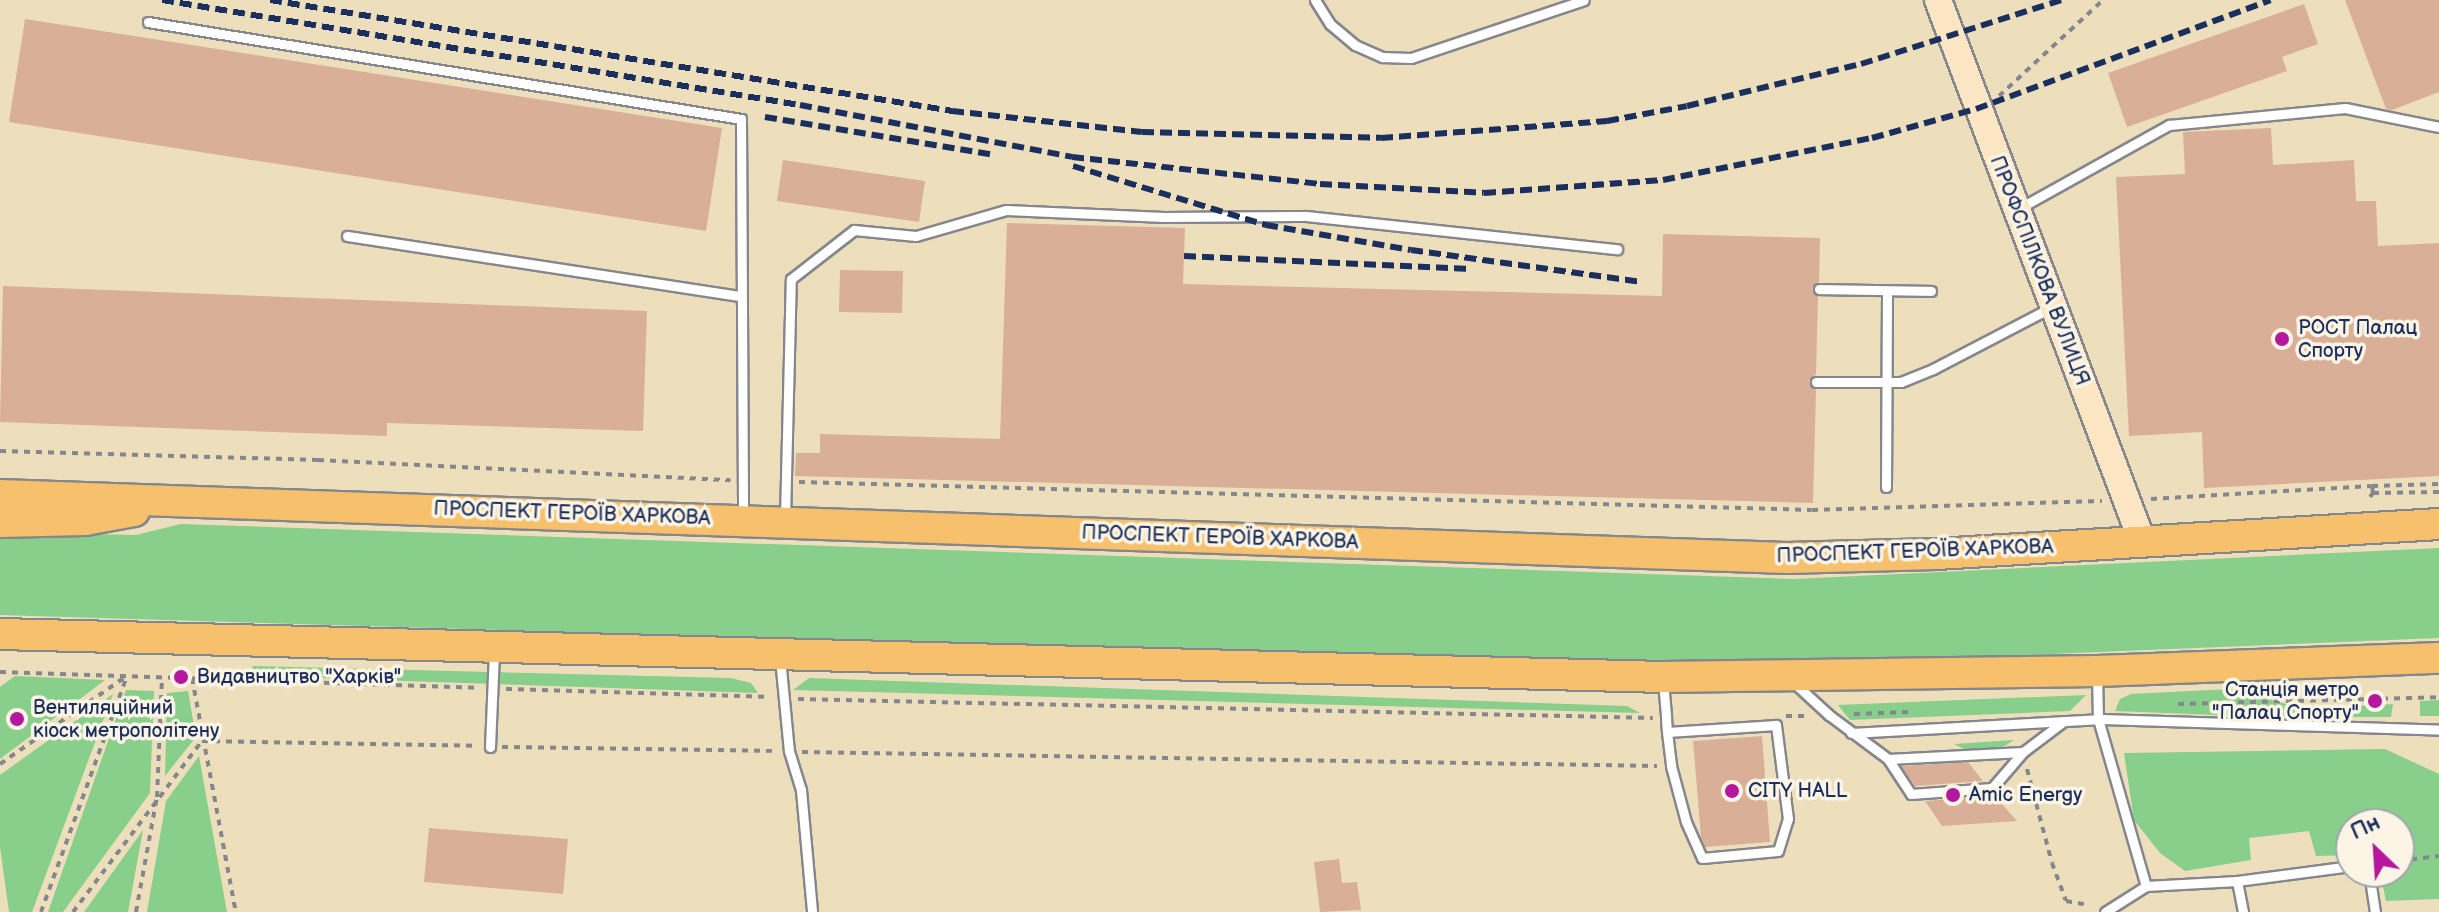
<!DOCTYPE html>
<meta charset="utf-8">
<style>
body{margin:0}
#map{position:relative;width:2439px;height:912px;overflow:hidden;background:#eddfbc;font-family:"Balsamiq Sans",sans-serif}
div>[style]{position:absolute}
.green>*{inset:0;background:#87cf8b}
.building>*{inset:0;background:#daaf97}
.path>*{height:4px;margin-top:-2px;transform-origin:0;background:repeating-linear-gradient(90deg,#84878d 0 6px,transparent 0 12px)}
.roads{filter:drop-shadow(2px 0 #84878d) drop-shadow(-2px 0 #84878d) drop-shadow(0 2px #84878d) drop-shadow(0 -2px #84878d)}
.lane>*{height:9px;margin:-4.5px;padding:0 4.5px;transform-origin:4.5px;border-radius:4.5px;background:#fff}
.secondary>*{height:26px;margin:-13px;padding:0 13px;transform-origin:13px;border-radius:13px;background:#fce6c4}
.primary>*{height:30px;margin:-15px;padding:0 15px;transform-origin:15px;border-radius:15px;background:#f7c06c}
.rail>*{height:6px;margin-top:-3px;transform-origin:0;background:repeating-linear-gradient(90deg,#1b2f5e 0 12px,transparent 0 18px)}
.dots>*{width:22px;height:22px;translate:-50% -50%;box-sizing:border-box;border:4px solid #fcf5e5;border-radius:50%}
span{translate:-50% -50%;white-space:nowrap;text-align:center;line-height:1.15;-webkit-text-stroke:7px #fcf5e5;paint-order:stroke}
.street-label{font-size:20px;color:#1b2f5e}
.poi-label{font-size:20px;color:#1b2f5e}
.left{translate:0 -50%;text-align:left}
.right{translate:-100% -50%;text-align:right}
.north{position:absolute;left:2335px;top:808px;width:80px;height:80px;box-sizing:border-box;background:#fcf5e5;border:2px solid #a2a6af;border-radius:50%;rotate:335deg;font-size:22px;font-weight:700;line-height:32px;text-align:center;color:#1b2f5e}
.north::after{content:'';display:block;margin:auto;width:28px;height:36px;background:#b5179e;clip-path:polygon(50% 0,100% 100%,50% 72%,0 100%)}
</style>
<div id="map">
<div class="green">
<i style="clip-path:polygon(181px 524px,1794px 579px,2439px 548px,2439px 638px,1804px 664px,1593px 663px,0 615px,0 532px,136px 535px)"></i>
<i style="clip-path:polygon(252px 666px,731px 678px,751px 683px,758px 693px,257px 676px)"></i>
<i style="clip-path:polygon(15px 676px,105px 680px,0 759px,0 687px)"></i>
<i style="clip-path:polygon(809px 678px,1627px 706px,1640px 713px,793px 690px)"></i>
<i style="clip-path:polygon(2231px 689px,2304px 709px,2393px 704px,2391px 717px,2266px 717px,2115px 711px,2120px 699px,2131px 694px)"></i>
<i style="clip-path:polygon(126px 690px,154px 691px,150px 793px,63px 912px,48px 912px)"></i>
<i style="clip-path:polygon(188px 691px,196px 737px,165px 776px,167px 693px)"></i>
<i style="clip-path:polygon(113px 694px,32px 912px,9px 912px,0 847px,0 775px)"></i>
<i style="clip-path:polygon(2086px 695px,2070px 711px,1850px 720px,1838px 705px)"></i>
<i style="clip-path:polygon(2439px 700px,2439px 716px,2420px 716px,2420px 701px)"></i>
<i style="clip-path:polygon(2014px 740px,1998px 750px,1970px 752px,1954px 744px)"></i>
<i style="clip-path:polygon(2385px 749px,2439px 774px,2439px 899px,2386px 901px,2380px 872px,2399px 872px,2399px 824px,2351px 824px,2351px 855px,2316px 856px,2309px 831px,2249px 838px,2251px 860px,2185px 871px,2160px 853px,2134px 820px,2124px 753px)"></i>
<i style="clip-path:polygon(199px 756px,227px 912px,147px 912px,166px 801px)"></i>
<i style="clip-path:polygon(143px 830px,128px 912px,84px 912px)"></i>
</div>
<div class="building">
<i style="clip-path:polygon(2345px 0,2439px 0,2439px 92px,2392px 110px,2386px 109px)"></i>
<i style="clip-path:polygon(2304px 4px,2318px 44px,2282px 57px,2287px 71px,2127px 127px,2108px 73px)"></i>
<i style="clip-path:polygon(25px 19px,722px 128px,706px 231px,9px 122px)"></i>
<i style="clip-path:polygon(2271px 128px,2273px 165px,2354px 160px,2356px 201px,2376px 201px,2378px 246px,2439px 243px,2439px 476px,2204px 488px,2202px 432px,2129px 436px,2116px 177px,2185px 174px,2183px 132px)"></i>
<i style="clip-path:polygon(783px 160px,925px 181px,919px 222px,777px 201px)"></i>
<i style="clip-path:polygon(1007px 223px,1185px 228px,1183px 284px,1662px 296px,1663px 234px,1820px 238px,1819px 282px,1812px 288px,1818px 296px,1816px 374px,1809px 381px,1816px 390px,1813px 503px,795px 476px,796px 453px,820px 453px,820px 434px,1000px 439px)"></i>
<i style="clip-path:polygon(840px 270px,903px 271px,902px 313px,839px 312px)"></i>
<i style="clip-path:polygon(3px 286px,647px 311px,643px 431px,387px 423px,387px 436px,0 422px)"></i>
<i style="clip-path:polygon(26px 710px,26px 728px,8px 728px,8px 711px)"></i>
<i style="clip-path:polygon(1762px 736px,1770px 842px,1705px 847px,1701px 837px,1693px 741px)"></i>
<i style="clip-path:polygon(1968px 762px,1983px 781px,1915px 786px,1901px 766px)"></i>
<i style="clip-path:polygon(1994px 795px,2017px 821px,1942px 826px,1925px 801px)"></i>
<i style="clip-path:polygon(429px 828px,568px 839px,563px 894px,424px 882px)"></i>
<i style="clip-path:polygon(1339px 859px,1342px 883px,1357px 882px,1361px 910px,1320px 912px,1314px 862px)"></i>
</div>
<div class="path">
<i style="left:1999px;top:96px;width:142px;rotate:-42.7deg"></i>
<i style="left:0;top:451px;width:318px;rotate:1.6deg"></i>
<i style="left:318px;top:460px;width:413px;rotate:2.8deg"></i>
<i style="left:799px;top:482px;width:1013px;rotate:1.58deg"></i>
<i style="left:1812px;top:510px;width:290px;rotate:-1.8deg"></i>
<i style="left:2373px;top:493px;width:7px;rotate:-98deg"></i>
<i style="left:2372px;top:486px;width:67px;rotate:-1.7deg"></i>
<i style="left:2370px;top:497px;width:5px;rotate:-53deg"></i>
<i style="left:2373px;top:493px;width:66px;rotate:-0.9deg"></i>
<i style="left:2151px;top:499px;width:221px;rotate:-3.4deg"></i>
<i style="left:0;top:672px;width:477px;rotate:1.9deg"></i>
<i style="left:192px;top:678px;width:238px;rotate:79.4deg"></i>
<i style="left:506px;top:689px;width:263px;rotate:1.7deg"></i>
<i style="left:798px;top:699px;width:855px;rotate:1.27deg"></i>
<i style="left:2178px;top:704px;width:261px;rotate:-1.5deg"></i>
<i style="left:1854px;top:714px;width:55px;rotate:-2.1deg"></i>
<i style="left:1786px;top:716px;width:23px"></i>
<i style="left:502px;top:747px;width:271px;rotate:0.8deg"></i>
<i style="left:802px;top:752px;width:855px;rotate:0.94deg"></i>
<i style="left:0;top:764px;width:152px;rotate:-34.8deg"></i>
<i style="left:2027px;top:769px;width:97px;rotate:75.1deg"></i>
<i style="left:2052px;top:863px;width:40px;rotate:69.8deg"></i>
<i style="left:2066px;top:901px;width:23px;rotate:10deg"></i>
<i style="left:2399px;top:861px;width:40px;rotate:-7.1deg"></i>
<i style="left:41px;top:912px;width:251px;rotate:-70deg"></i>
<i style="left:73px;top:912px;width:214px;rotate:-53deg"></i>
<i style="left:202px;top:741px;width:275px;rotate:1deg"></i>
<i style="left:136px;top:912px;width:117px;rotate:-79.7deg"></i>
<i style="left:157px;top:797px;width:120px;rotate:-87.6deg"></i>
</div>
<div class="roads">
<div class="lane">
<i style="left:1315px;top:0;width:28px;rotate:58deg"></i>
<i style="left:1330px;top:24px;width:33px;rotate:40deg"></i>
<i style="left:1355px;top:45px;width:30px;rotate:24deg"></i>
<i style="left:1382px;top:57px;width:29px;rotate:2deg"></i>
<i style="left:1411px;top:58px;width:182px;rotate:-18.5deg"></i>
<i style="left:148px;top:22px;width:601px;rotate:9.29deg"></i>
<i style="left:741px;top:119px;width:397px;rotate:89.7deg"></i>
<i style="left:2018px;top:209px;width:173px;rotate:-29.1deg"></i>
<i style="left:2169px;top:125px;width:177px;rotate:-5.5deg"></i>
<i style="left:2345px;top:108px;width:96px;rotate:11.4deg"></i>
<i style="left:347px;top:236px;width:399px;rotate:8.7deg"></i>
<i style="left:1819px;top:289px;width:112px;rotate:1deg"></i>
<i style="left:1816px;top:382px;width:85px"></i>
<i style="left:1901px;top:382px;width:35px;rotate:-22deg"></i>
<i style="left:1933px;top:369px;width:132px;rotate:-27.5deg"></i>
<i style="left:1886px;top:487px;width:196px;rotate:-89.7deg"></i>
<i style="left:785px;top:518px;width:239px;rotate:-88.6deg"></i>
<i style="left:791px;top:279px;width:80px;rotate:-37.9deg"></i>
<i style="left:854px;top:230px;width:62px;rotate:5.5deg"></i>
<i style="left:916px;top:236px;width:94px;rotate:-16.1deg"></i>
<i style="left:1006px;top:210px;width:158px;rotate:2.5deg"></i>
<i style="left:1164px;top:217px;width:142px;rotate:-0.4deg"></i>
<i style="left:1306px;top:216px;width:313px;rotate:6.1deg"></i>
<i style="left:780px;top:658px;width:93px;rotate:84.5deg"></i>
<i style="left:789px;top:751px;width:41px;rotate:72.9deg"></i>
<i style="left:801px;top:790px;width:122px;rotate:84.8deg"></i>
<i style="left:2097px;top:675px;width:44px;rotate:88.7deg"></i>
<i style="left:2098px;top:719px;width:174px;rotate:74deg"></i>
<i style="left:2146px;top:886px;width:91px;rotate:-3.1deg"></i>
<i style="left:2237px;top:881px;width:115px;rotate:-7.5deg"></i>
<i style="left:1663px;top:681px;width:37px;rotate:85deg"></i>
<i style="left:1666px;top:718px;width:14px;rotate:86deg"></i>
<i style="left:1667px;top:732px;width:34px;rotate:83deg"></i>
<i style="left:1671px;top:766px;width:58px;rotate:75deg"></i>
<i style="left:1686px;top:822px;width:39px;rotate:66deg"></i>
<i style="left:1702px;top:858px;width:76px;rotate:-5.3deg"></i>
<i style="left:1778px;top:851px;width:34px;rotate:-73deg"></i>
<i style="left:1788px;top:819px;width:95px;rotate:-97.3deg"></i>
<i style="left:1776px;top:725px;width:109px;rotate:176.3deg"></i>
<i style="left:1793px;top:682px;width:49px;rotate:42.5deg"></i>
<i style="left:1829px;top:715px;width:74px;rotate:36.7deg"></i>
<i style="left:1888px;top:759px;width:135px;rotate:-3deg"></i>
<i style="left:2023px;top:752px;width:51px;rotate:-37.1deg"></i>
<i style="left:1851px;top:733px;width:247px;rotate:-3.2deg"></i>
<i style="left:2098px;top:719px;width:341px;rotate:1.8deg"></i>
<i style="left:490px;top:747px;width:96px;rotate:-87.6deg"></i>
<i style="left:1888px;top:759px;width:42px;rotate:56.7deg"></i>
<i style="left:1911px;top:794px;width:81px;rotate:-4.2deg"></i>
<i style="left:1992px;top:788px;width:48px;rotate:-49.3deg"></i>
<i style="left:2369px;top:872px;width:40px;rotate:81.5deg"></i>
<i style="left:2237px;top:881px;width:32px;rotate:79deg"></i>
<i style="left:2105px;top:912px;width:49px;rotate:-32.4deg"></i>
</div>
<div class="secondary">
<i style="left:1938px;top:0;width:578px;rotate:69.34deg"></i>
</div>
<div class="primary">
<i style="left:0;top:495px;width:1788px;rotate:2.02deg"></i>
<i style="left:1787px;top:558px;width:149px;rotate:-1.5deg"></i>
<i style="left:1936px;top:554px;width:504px;rotate:-3.41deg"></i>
<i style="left:0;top:522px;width:85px;rotate:-1.3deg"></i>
<i style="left:85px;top:520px;width:50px;rotate:-10.4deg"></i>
<i style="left:0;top:634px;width:1663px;rotate:1.48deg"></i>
<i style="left:1662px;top:677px;width:435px;rotate:-0.8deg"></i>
<i style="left:2097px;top:671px;width:342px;rotate:-2.2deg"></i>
</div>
</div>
<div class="rail">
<i style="left:162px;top:0;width:647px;rotate:9.35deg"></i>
<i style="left:800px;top:105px;width:277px;rotate:10.8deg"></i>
<i style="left:1072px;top:157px;width:249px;rotate:6.2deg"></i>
<i style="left:1320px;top:184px;width:164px;rotate:3.1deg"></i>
<i style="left:1484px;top:193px;width:179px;rotate:-4.2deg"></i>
<i style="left:1663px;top:180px;width:213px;rotate:-11.4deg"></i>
<i style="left:1872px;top:138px;width:108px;rotate:-15.6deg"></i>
<i style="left:1976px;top:109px;width:314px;rotate:-20.3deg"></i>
<i style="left:270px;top:0;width:691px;rotate:9.24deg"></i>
<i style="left:952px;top:111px;width:191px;rotate:6.3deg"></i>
<i style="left:1142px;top:132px;width:239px;rotate:1.4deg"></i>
<i style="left:1381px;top:138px;width:227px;rotate:-4.3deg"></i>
<i style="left:1607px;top:121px;width:81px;rotate:-10.6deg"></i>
<i style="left:1687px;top:106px;width:179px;rotate:-13.6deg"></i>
<i style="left:1861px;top:64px;width:210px;rotate:-17.7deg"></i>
<i style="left:765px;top:117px;width:233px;rotate:9.4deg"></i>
<i style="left:1073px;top:166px;width:202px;rotate:17deg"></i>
<i style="left:1266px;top:225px;width:147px;rotate:9.8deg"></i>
<i style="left:1411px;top:250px;width:233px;rotate:7.9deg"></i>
<i style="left:1184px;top:256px;width:287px;rotate:2.6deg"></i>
</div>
<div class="dots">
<i style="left:2282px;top:339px;background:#b5179e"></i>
<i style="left:181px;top:677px;background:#b5179e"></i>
<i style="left:2375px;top:701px;background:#b5179e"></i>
<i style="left:17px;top:719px;background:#b5179e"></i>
<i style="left:1732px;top:791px;background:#b5179e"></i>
<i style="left:1953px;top:795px;background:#b5179e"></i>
</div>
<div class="street-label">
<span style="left:2039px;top:271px;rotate:69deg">ПРОФСПІЛКОВА ВУЛИЦЯ</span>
<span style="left:572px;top:514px;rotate:2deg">ПРОСПЕКТ ГЕРОЇВ ХАРКОВА</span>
<span style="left:1220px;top:538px;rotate:2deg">ПРОСПЕКТ ГЕРОЇВ ХАРКОВА</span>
<span style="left:1915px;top:552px;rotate:-2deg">ПРОСПЕКТ ГЕРОЇВ ХАРКОВА</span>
</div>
<div class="poi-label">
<span class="left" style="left:2298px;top:340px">РОСТ Палац<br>Спорту</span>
<span class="left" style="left:197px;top:677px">Видавництво "Харків"</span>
<span class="right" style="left:2359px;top:702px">Станція метро<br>"Палац Спорту"</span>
<span class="left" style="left:33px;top:720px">Вентиляційний<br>кіоск метрополітену</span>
<span class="left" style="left:1748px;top:791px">CITY HALL</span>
<span class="left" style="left:1969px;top:795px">Amic Energy</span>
</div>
<div class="north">Пн</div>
</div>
